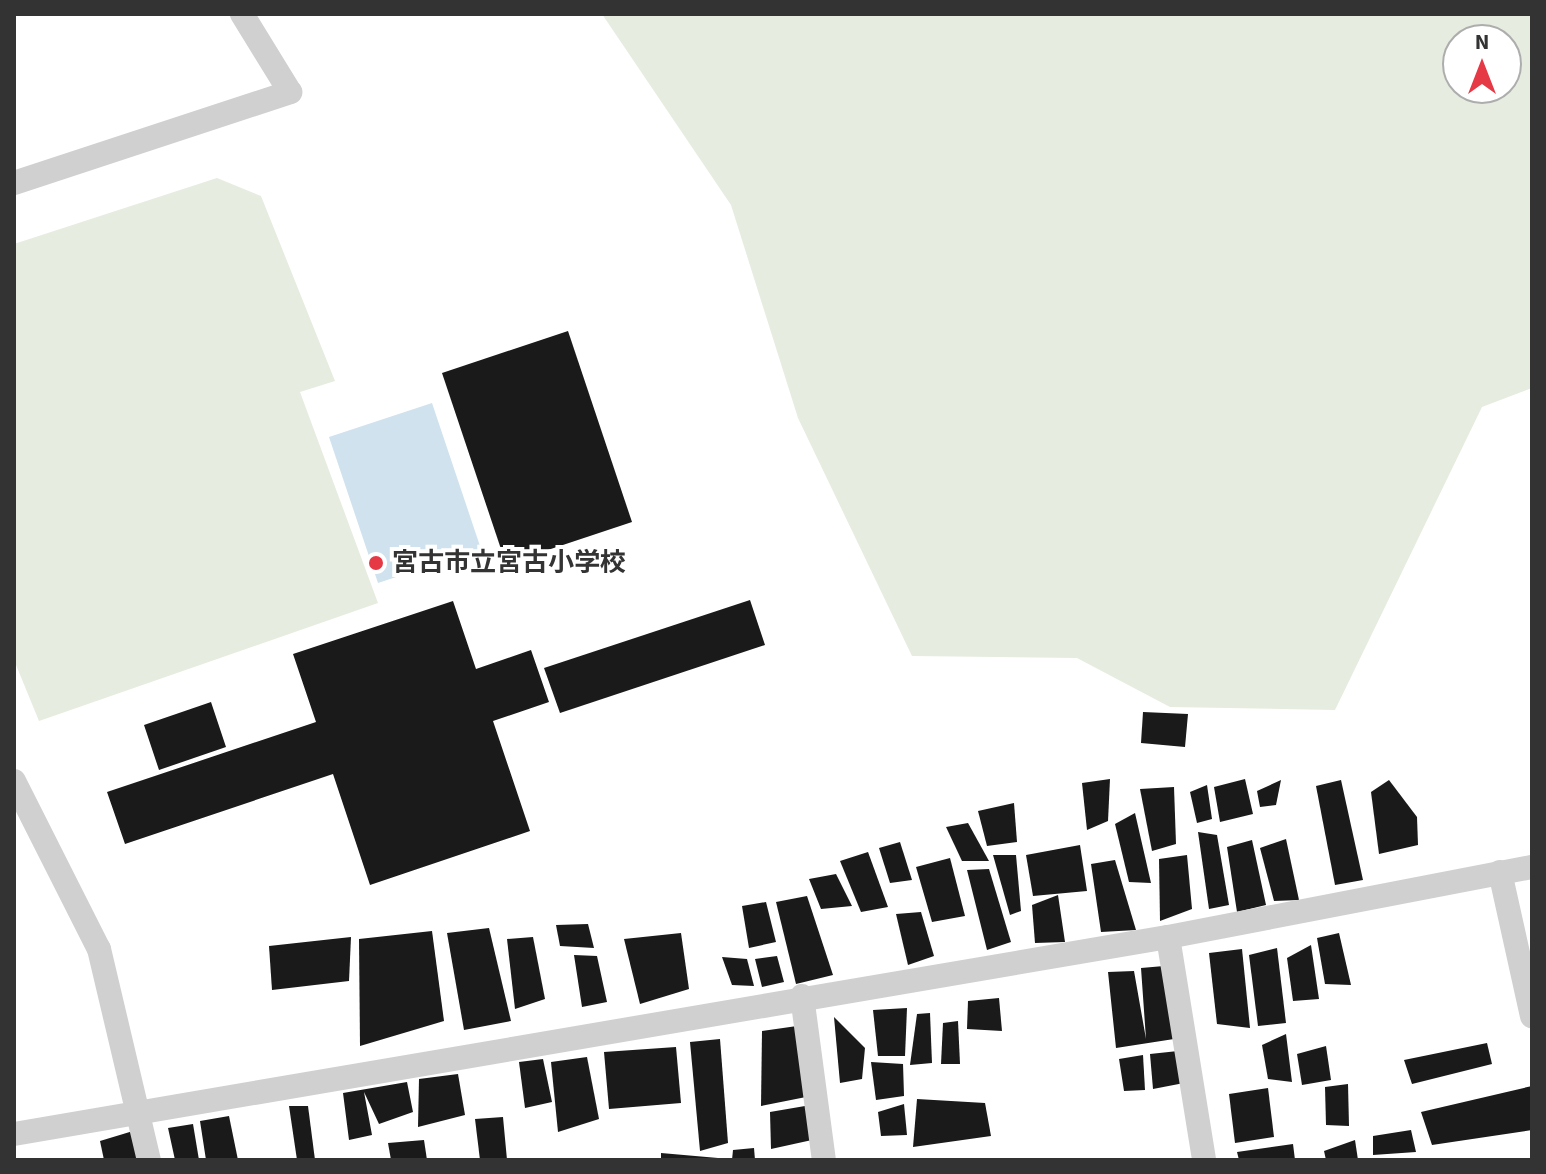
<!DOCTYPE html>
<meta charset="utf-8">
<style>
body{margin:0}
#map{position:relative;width:1546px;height:1174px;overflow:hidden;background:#fff;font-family:"Source Sans 3","Noto Sans JP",sans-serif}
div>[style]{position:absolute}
.green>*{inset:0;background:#e6ecdf}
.water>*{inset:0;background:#cfe2ee}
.building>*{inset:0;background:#1a1a1a}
.minor>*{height:24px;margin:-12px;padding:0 12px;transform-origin:12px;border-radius:12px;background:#d0d0d0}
.dots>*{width:22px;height:22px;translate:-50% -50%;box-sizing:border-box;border:4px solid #fff;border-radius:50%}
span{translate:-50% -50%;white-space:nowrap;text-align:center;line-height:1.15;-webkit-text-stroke:8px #fff;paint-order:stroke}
.poi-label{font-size:26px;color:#333;font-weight:700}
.left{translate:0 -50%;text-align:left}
.frame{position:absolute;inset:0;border:16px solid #333;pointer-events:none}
.north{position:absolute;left:1442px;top:24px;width:80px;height:80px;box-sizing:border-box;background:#fff;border:2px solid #adadad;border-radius:50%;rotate:0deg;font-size:22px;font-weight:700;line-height:32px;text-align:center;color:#333}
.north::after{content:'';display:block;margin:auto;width:28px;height:36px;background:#e63946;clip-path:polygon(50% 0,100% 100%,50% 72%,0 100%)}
</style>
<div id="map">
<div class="green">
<i style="clip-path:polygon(evenodd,602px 14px,1532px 14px,1532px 388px,1482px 407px,1335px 710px,1170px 707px,1077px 658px,912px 656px,798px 418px,731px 205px,602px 14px,1458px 40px,1506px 40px,1506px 88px,1458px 88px,1458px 40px)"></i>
<i style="clip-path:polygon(217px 178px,261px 196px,335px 381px,300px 392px,378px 603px,39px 721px,14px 660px,14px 244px)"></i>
</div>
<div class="water">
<i style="clip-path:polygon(432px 403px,481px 549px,378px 583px,329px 437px)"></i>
</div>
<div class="building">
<i style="clip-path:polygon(568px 331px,632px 522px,506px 564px,442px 373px)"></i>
<i style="clip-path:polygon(750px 600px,765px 645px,560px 713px,544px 668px)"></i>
<i style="clip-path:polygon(453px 601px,476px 669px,531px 650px,549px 702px,493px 721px,530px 831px,370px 885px,333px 774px,125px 844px,107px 792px,316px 722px,293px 654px)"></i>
<i style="clip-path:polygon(211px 702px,226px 747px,159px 770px,144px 725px)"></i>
<i style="clip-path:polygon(1143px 712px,1188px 714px,1185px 747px,1141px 743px)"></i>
<i style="clip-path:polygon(1110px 779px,1108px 821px,1087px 830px,1082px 783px)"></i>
<i style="clip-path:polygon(1245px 779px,1253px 814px,1220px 822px,1214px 787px)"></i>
<i style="clip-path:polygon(1281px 780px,1276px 805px,1260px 807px,1257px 791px)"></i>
<i style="clip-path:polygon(1341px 780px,1363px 880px,1335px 885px,1316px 786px)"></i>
<i style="clip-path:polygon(1389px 780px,1417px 817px,1418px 845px,1379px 854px,1371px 792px)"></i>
<i style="clip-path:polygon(1207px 785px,1212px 819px,1197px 823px,1190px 792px)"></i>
<i style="clip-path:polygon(1174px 787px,1176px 844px,1152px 851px,1140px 789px)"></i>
<i style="clip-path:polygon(1014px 803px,1017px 842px,987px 846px,978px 811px)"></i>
<i style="clip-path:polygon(1135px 813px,1151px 883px,1129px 882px,1115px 824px)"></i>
<i style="clip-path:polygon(968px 823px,989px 861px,962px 861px,946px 827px)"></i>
<i style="clip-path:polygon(1198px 832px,1217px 835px,1229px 905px,1209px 909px)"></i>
<i style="clip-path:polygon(1286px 839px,1299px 900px,1274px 901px,1260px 848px)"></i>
<i style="clip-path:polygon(1252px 840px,1266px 905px,1237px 912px,1227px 847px)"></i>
<i style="clip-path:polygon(900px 842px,912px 880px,890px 883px,879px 848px)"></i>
<i style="clip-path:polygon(1080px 845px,1087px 891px,1033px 896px,1026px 855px)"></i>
<i style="clip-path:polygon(868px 852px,888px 907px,861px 912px,840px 861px)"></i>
<i style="clip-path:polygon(993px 855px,1016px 855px,1021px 911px,1010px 915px)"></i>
<i style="clip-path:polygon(1187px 855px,1192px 909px,1160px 921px,1159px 859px)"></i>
<i style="clip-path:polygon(950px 858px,965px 916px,932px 922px,916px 867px)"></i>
<i style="clip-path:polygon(1115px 860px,1136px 930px,1101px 932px,1091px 864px)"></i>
<i style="clip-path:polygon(989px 869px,1011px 942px,987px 950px,967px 870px)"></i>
<i style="clip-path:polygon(836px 874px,852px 906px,821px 909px,809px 879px)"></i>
<i style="clip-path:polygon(1058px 895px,1065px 942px,1035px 943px,1032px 905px)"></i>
<i style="clip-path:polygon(807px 896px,833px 975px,796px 984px,776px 902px)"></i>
<i style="clip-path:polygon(766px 902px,776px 942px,749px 948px,742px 906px)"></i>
<i style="clip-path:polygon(921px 912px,934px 956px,908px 965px,896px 914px)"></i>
<i style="clip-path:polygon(588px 924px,594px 948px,560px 946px,556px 925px)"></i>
<i style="clip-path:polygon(489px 928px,511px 1021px,464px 1030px,447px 933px)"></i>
<i style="clip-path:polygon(432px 931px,444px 1021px,360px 1046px,359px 939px)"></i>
<i style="clip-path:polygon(681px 933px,689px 989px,640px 1004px,624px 939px)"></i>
<i style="clip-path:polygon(1339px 933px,1351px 985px,1325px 984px,1317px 938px)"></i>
<i style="clip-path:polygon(351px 937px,349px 981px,272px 990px,269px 946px)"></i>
<i style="clip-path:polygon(533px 937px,545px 999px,515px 1009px,507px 939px)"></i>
<i style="clip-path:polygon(1311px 945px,1319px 999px,1293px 1001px,1287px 958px)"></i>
<i style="clip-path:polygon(1277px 948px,1286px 1023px,1258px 1026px,1249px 955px)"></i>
<i style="clip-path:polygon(1242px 949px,1250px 1028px,1217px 1024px,1209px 953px)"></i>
<i style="clip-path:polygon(574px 955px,597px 956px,607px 1002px,582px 1007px)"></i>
<i style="clip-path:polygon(777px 956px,784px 982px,762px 987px,755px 959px)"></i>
<i style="clip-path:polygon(722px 957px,747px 959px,754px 986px,732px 985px)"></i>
<i style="clip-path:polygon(1164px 966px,1174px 1039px,1116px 1048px,1108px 972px,1134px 971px,1146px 1039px,1141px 968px)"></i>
<i style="clip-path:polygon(999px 998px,1002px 1031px,967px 1029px,968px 1001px)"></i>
<i style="clip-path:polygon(907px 1008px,905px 1056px,878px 1056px,873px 1010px)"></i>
<i style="clip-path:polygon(930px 1013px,932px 1063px,910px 1065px,917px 1014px)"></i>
<i style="clip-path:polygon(834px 1017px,865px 1048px,862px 1079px,840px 1083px)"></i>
<i style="clip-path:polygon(958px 1021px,960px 1064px,941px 1064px,943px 1023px)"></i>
<i style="clip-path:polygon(797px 1026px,806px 1097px,761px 1106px,762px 1031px)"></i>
<i style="clip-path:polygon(1286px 1034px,1292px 1082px,1268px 1079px,1262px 1045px)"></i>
<i style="clip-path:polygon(720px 1039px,728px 1143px,700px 1151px,690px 1042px)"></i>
<i style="clip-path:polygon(1487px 1043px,1492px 1064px,1412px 1084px,1404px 1060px)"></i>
<i style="clip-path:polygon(1326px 1046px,1331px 1080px,1302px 1085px,1297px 1054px)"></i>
<i style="clip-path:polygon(676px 1047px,681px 1103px,609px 1109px,604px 1052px)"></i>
<i style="clip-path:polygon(1178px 1051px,1184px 1083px,1153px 1089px,1150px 1054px)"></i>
<i style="clip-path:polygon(1143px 1055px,1145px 1090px,1124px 1091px,1119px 1059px)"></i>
<i style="clip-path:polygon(587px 1057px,599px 1119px,558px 1132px,551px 1062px)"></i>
<i style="clip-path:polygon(543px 1059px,552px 1102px,525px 1108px,519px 1062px)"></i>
<i style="clip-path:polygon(871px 1062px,903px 1064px,904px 1096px,876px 1100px)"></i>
<i style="clip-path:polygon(458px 1074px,465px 1115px,418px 1127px,419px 1079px)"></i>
<i style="clip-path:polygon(407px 1082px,413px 1112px,379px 1124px,364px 1092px,372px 1135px,349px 1140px,343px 1093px)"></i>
<i style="clip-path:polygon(1348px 1084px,1349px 1126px,1326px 1125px,1325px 1087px)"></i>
<i style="clip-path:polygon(1532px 1086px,1532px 1130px,1432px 1145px,1421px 1112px)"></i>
<i style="clip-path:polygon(1268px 1088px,1274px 1137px,1235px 1143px,1229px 1094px)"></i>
<i style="clip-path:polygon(917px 1099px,985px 1103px,991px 1136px,913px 1147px)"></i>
<i style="clip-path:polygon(904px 1104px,907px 1135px,881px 1136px,878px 1112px)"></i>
<i style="clip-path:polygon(289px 1106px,308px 1106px,315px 1160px,297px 1160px)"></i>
<i style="clip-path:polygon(805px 1106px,812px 1140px,771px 1149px,770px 1112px)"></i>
<i style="clip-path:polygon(229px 1116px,238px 1160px,206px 1160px,200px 1121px)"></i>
<i style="clip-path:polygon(503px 1117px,507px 1160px,480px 1160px,475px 1119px)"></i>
<i style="clip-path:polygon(193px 1124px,199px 1160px,175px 1160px,168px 1128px)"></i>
<i style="clip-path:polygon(1411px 1130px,1416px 1152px,1373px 1155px,1373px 1136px)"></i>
<i style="clip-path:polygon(133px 1131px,138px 1160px,104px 1160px,100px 1141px)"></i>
<i style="clip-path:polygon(424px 1140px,427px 1160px,391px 1160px,388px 1143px)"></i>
<i style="clip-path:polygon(1355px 1140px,1358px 1160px,1326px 1160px,1324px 1151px)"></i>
<i style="clip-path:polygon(1293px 1144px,1295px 1160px,1239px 1160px,1237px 1152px)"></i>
<i style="clip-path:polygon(754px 1148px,755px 1160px,732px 1160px,733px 1150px)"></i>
<i style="clip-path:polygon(661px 1153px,718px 1158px,718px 1160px,661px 1160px)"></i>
</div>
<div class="minor">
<i style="left:14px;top:183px;width:291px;rotate:-18.2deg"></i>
<i style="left:290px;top:92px;width:92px;rotate:-121.6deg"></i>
<i style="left:14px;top:781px;width:188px;rotate:63.2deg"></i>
<i style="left:99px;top:949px;width:217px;rotate:76.7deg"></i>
<i style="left:1500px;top:872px;width:148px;rotate:77.5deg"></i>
<i style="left:1168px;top:937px;width:226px;rotate:80.8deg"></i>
<i style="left:802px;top:996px;width:165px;rotate:82.4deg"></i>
<i style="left:14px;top:1134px;width:1171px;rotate:-9.69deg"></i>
<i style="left:1168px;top:937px;width:371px;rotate:-10.9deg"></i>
</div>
<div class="dots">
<i style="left:376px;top:563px;background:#e63946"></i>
</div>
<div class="poi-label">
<span class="left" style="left:392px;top:563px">宮古市立宮古小学校</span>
</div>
<div class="frame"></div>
<div class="north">N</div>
</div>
